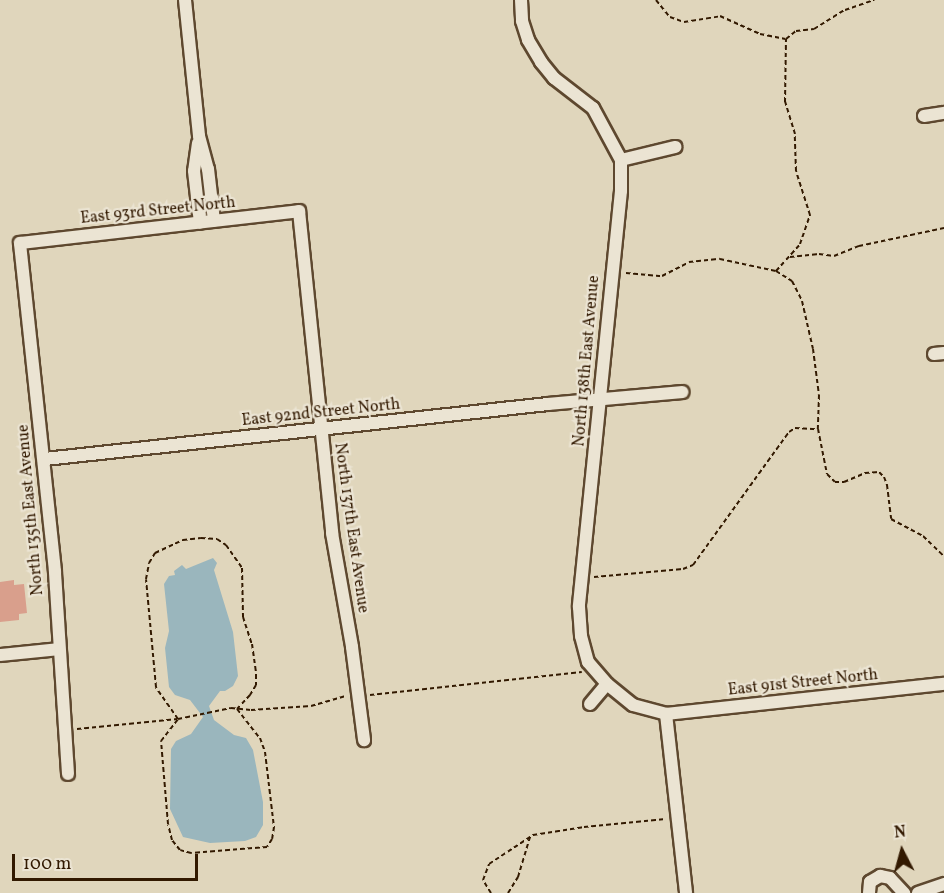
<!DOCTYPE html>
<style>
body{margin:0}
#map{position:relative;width:944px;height:893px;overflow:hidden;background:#e0d6bc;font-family:Vollkorn,serif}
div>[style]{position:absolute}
.water>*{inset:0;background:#9ab6bd}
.building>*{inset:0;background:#d99f8c}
.path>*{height:2px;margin-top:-1px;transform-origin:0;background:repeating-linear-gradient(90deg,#321900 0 4.5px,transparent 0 7.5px)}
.roads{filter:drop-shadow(2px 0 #5e482f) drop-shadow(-2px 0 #5e482f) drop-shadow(0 2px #5e482f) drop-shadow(0 -2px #5e482f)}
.minor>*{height:12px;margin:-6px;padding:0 6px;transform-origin:6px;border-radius:6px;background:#ebe4d3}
span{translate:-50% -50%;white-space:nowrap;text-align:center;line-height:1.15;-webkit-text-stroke:4.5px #ebe4d3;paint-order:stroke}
.street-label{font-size:16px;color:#321900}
.north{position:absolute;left:872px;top:821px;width:60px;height:60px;-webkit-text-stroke:4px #ebe4d3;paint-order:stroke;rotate:354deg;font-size:16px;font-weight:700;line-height:24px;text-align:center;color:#321900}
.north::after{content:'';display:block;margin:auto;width:21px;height:27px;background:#321900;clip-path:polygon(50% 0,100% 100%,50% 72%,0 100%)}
.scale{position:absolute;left:12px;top:854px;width:186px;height:27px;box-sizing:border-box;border:3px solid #321900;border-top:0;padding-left:8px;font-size:18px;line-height:21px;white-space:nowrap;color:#321900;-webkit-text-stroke:4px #ebe4d3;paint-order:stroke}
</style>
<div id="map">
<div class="water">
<i style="clip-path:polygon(213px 558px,217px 563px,214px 570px,233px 632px,238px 676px,233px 686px,225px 691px,220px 691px,209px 706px,214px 720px,234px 735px,246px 738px,253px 750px,263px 802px,263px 825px,256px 837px,245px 841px,210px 843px,183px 837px,170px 809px,171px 749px,176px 741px,191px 734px,203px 717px,190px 700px,175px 695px,169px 687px,165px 648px,169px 631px,164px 584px,169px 576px,175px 575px,174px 571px,182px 565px,186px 569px)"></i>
</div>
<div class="building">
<i style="clip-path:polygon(14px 580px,14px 585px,24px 584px,27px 613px,19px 614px,19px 620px,0 622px,0 582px)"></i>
</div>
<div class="path">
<i style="left:656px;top:0;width:22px;rotate:51deg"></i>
<i style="left:670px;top:17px;width:15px;rotate:20deg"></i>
<i style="left:684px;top:22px;width:36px;rotate:-9deg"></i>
<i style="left:720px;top:16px;width:44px;rotate:24.2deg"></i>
<i style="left:760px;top:34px;width:26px;rotate:11deg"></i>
<i style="left:790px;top:257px;width:29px;rotate:-6deg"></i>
<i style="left:819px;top:254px;width:15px;rotate:8deg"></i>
<i style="left:834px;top:256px;width:27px;rotate:-22deg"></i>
<i style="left:859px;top:246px;width:87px;rotate:-12deg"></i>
<i style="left:776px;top:271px;width:36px;rotate:-48deg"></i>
<i style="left:800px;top:244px;width:31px;rotate:-71deg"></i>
<i style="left:810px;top:215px;width:46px;rotate:-107.7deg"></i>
<i style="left:796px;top:171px;width:37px;rotate:-92deg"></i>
<i style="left:795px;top:134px;width:34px;rotate:-107deg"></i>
<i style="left:785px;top:102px;width:63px;rotate:-89.1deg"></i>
<i style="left:786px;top:39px;width:13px;rotate:-39deg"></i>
<i style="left:796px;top:31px;width:18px;rotate:-6deg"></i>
<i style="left:814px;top:29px;width:36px;rotate:-32deg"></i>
<i style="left:845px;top:10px;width:31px;rotate:-19deg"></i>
<i style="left:626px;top:273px;width:36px;rotate:5deg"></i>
<i style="left:662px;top:276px;width:30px;rotate:-27deg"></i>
<i style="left:689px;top:262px;width:31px;rotate:-6deg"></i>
<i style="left:720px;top:259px;width:57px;rotate:12.1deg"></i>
<i style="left:776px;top:271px;width:19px;rotate:32deg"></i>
<i style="left:792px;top:281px;width:22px;rotate:63deg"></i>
<i style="left:802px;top:301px;width:49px;rotate:77.1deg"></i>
<i style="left:813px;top:349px;width:46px;rotate:82.6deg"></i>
<i style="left:819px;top:395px;width:34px;rotate:92deg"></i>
<i style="left:818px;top:429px;width:46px;rotate:78.7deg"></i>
<i style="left:827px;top:474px;width:11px;rotate:45deg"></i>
<i style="left:835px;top:482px;width:9px"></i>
<i style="left:844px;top:482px;width:23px;rotate:-23deg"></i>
<i style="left:865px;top:473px;width:14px;rotate:-4deg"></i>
<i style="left:879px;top:472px;width:7px;rotate:45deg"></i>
<i style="left:884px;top:477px;width:9px;rotate:69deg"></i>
<i style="left:887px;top:485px;width:34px;rotate:83deg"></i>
<i style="left:891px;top:519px;width:36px;rotate:28deg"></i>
<i style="left:923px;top:536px;width:29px;rotate:44deg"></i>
<i style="left:201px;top:538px;width:16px;rotate:4deg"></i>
<i style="left:217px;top:539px;width:11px;rotate:34deg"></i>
<i style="left:226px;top:545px;width:28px;rotate:55deg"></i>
<i style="left:242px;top:568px;width:49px;rotate:88.8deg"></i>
<i style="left:243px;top:617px;width:28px;rotate:72deg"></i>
<i style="left:252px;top:644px;width:30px;rotate:82deg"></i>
<i style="left:256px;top:674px;width:11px;rotate:90deg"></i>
<i style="left:256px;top:685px;width:12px;rotate:121deg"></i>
<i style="left:250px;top:695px;width:19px;rotate:133deg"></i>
<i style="left:237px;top:709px;width:37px;rotate:52deg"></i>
<i style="left:260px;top:738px;width:15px;rotate:70deg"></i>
<i style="left:265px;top:752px;width:76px;rotate:83.2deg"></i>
<i style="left:274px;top:827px;width:12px;rotate:99deg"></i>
<i style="left:272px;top:839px;width:9px;rotate:122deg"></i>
<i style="left:267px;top:847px;width:76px;rotate:175.5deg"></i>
<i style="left:191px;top:853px;width:11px;rotate:-165deg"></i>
<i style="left:180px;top:850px;width:13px;rotate:-129deg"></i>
<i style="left:172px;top:840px;width:16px;rotate:-104deg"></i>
<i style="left:168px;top:824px;width:83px;rotate:-94.8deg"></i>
<i style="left:161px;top:741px;width:28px;rotate:-52deg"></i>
<i style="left:178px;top:719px;width:39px;rotate:-125deg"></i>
<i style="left:156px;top:687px;width:108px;rotate:-95.3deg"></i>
<i style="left:146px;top:579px;width:16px;rotate:-79deg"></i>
<i style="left:149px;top:563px;width:12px;rotate:-59deg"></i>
<i style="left:155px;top:553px;width:31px;rotate:-25deg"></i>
<i style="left:183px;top:540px;width:18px;rotate:-6deg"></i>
<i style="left:594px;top:577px;width:89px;rotate:-5.1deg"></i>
<i style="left:683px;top:569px;width:11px;rotate:-22deg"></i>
<i style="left:693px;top:565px;width:164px;rotate:-54.2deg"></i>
<i style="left:789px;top:432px;width:7px;rotate:-34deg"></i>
<i style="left:795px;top:428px;width:22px;rotate:3deg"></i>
<i style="left:370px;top:695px;width:213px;rotate:-6.2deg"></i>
<i style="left:77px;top:729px;width:101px;rotate:-5.7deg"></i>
<i style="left:178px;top:719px;width:54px;rotate:-11.7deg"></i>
<i style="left:231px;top:708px;width:20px;rotate:6deg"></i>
<i style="left:251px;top:710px;width:60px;rotate:-3.8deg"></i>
<i style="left:311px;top:706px;width:36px;rotate:-16deg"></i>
<i style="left:491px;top:893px;width:15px;rotate:-122deg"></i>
<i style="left:483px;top:880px;width:17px;rotate:-69deg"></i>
<i style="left:489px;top:864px;width:53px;rotate:-33.4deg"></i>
<i style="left:533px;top:835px;width:52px;rotate:-8.9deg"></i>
<i style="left:584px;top:827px;width:82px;rotate:-5.6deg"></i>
<i style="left:508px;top:893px;width:19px;rotate:-58deg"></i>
<i style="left:518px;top:877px;width:42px;rotate:-73.3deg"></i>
</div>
<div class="roads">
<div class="minor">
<i style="left:185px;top:0;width:137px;rotate:84.1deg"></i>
<i style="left:199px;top:136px;width:34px;rotate:75deg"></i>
<i style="left:208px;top:169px;width:52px;rotate:83.4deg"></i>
<i style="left:521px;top:0;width:21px;rotate:87deg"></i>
<i style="left:522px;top:21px;width:20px;rotate:72deg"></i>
<i style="left:528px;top:40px;width:26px;rotate:59deg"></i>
<i style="left:541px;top:62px;width:21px;rotate:51deg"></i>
<i style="left:554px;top:78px;width:49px;rotate:37.6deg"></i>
<i style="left:593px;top:108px;width:59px;rotate:61.7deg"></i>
<i style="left:621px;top:160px;width:31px;rotate:90deg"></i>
<i style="left:621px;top:191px;width:418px;rotate:95.8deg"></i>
<i style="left:579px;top:607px;width:29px;rotate:86deg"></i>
<i style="left:581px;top:636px;width:27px;rotate:75deg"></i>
<i style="left:588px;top:662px;width:29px;rotate:49deg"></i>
<i style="left:607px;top:684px;width:33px;rotate:39deg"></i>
<i style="left:633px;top:705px;width:34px;rotate:15deg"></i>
<i style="left:666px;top:714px;width:280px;rotate:-6.2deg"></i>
<i style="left:924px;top:116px;width:20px;rotate:-9deg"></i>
<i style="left:198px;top:143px;width:28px;rotate:98deg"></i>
<i style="left:194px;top:171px;width:52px;rotate:83.4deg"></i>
<i style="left:621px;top:160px;width:56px;rotate:-13.5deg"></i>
<i style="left:934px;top:354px;width:10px;rotate:-6deg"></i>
<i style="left:45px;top:459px;width:506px;rotate:-6.24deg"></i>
<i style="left:548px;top:404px;width:135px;rotate:-5.1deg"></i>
<i style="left:0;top:655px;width:59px;rotate:-5.8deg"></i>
<i style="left:590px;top:704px;width:26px;rotate:-50deg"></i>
<i style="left:666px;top:714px;width:180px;rotate:83.6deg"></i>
<i style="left:68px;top:774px;width:203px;rotate:-93.7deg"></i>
<i style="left:55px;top:571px;width:330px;rotate:-96.1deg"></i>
<i style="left:20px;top:243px;width:281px;rotate:-6.5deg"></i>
<i style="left:299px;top:211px;width:324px;rotate:84.1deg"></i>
<i style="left:332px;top:533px;width:116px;rotate:80deg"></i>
<i style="left:352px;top:647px;width:94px;rotate:82.6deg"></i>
<i style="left:869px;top:893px;width:11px;rotate:-85deg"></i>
<i style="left:870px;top:882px;width:12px;rotate:-31deg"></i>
<i style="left:880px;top:876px;width:10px;rotate:11deg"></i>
<i style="left:890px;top:878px;width:21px;rotate:47deg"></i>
<i style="left:918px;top:893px;width:28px;rotate:-19deg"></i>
</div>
</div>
<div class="street-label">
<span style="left:158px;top:211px;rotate:-6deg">East 93rd Street North</span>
<span style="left:587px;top:361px;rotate:-85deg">North 138th East Avenue</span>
<span style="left:321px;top:413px;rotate:-6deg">East 92nd Street North</span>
<span style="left:31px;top:510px;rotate:-95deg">North 135th East Avenue</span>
<span style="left:351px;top:528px;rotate:82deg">North 137th East Avenue</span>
<span style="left:803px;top:683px;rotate:-6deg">East 91st Street North</span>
</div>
<div class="north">N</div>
<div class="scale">100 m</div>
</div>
